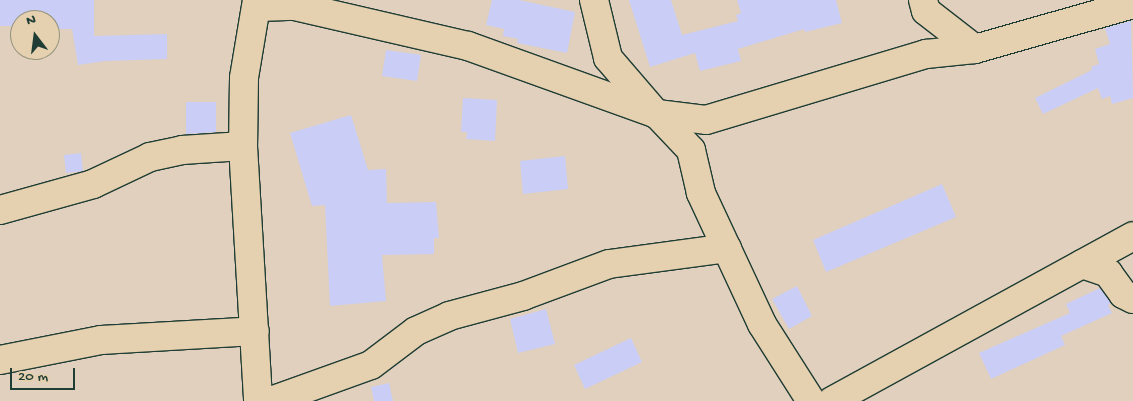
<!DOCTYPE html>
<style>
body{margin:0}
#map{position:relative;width:1133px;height:401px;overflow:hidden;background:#e0d0bd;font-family:"Gochi Hand",sans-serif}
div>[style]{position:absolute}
.building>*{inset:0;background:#cacef6}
.roads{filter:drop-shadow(1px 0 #1f3d34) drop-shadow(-1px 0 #1f3d34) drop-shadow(0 1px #1f3d34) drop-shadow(0 -1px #1f3d34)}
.minor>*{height:28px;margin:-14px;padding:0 14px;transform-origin:14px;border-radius:14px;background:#e5d0af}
span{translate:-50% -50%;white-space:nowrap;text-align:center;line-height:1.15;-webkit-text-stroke:4px #e5d0af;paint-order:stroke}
.north{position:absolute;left:10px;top:10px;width:50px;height:50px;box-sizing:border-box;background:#e5d0af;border:1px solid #96957e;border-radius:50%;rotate:345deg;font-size:14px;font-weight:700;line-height:20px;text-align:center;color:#1f3d34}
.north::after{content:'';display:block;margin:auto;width:18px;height:22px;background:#1f3d34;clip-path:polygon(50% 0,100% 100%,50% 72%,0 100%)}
.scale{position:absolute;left:10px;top:368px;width:65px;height:22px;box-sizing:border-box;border:2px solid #1f3d34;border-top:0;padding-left:6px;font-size:15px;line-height:18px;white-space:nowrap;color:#1f3d34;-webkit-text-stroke:4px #e5d0af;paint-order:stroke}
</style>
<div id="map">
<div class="building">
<i style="clip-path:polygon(0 0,94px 0,94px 36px,167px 34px,167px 59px,105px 61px,78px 65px,72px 29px,50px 29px,50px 20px,20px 20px,20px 26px,0 26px)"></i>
<i style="clip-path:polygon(492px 0,519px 0,575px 12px,567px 53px,517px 43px,518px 39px,503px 36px,504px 29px,486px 25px)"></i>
<i style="clip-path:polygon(629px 0,671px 0,682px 35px,738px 21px,736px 15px,741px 13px,737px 0,836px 0,842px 23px,805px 32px,804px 29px,738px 49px,741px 61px,700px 71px,695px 53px,650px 67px)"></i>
<i style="clip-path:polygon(1131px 21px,1133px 98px,1112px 104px,1110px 96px,1102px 99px,1098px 88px,1043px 114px,1035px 98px,1092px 70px,1091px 67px,1099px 64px,1095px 49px,1110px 44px,1105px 28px)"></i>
<i style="clip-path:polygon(386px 50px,421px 55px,417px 81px,382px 76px)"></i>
<i style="clip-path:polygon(463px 98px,497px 100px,495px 141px,466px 139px,467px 132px,461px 132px)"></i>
<i style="clip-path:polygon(186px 102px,216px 102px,216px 132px,186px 134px)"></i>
<i style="clip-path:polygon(351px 115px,368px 170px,386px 169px,387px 203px,436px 202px,439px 238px,434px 238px,434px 254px,382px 255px,386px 301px,330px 306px,325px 205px,312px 206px,290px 133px)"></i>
<i style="clip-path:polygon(81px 153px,83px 171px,66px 173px,64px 155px)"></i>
<i style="clip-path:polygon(565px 156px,568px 189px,523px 194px,520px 161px)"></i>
<i style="clip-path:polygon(942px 184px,956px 217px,826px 272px,813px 240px)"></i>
<i style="clip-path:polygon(797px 286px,812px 316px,789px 329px,772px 299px)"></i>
<i style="clip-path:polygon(1100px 288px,1111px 303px,1108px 305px,1112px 313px,1061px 336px,1065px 345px,991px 379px,979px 353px,1070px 313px,1066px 304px)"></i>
<i style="clip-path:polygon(546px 309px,555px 344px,518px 353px,510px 319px)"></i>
<i style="clip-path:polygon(631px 338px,642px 362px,585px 389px,574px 365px)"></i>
<i style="clip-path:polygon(389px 383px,393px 401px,374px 401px,371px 387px)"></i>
</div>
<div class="roads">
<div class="minor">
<i style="left:257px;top:0;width:79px;rotate:99.5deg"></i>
<i style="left:244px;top:78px;width:68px;rotate:90.8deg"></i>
<i style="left:243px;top:146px;width:255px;rotate:86.6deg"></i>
<i style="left:594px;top:0;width:60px;rotate:76.4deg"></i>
<i style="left:608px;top:58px;width:74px;rotate:49.4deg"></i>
<i style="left:923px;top:0;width:11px;rotate:75deg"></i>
<i style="left:926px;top:11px;width:62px;rotate:37.8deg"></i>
<i style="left:258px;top:7px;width:37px;rotate:-2deg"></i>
<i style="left:295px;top:6px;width:178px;rotate:13deg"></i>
<i style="left:468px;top:46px;width:201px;rotate:19.8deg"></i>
<i style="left:0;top:210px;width:97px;rotate:-15.6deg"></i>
<i style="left:93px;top:184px;width:63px;rotate:-25.3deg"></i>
<i style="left:150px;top:157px;width:33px;rotate:-12deg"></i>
<i style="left:182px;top:150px;width:61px;rotate:-3.8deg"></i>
<i style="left:1082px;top:264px;width:28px;rotate:19deg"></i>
<i style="left:1108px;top:273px;width:26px;rotate:54deg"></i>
<i style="left:1123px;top:294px;width:11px;rotate:27deg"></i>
<i style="left:0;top:360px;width:103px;rotate:-11.2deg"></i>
<i style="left:101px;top:340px;width:154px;rotate:-3.3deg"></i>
<i style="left:271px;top:401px;width:106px;rotate:-19.8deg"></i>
<i style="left:371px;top:365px;width:56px;rotate:-37.1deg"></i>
<i style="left:416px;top:331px;width:36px;rotate:-24deg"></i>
<i style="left:449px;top:316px;width:77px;rotate:-15.1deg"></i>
<i style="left:523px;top:296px;width:92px;rotate:-20.4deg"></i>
<i style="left:609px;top:264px;width:119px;rotate:-7.7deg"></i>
<i style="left:811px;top:401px;width:91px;rotate:-122.5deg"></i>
<i style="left:762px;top:324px;width:145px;rotate:-115deg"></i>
<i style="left:701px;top:193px;width:44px;rotate:-103.1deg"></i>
<i style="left:691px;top:150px;width:50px;rotate:-133.4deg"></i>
<i style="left:657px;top:114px;width:49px;rotate:7deg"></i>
<i style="left:706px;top:120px;width:230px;rotate:-16.7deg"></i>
<i style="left:926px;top:54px;width:49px;rotate:-5.8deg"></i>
<i style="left:975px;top:49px;width:164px;rotate:-15.9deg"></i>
<i style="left:832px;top:401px;width:343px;rotate:-28.7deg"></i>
</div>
</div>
<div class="north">N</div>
<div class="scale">20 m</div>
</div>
